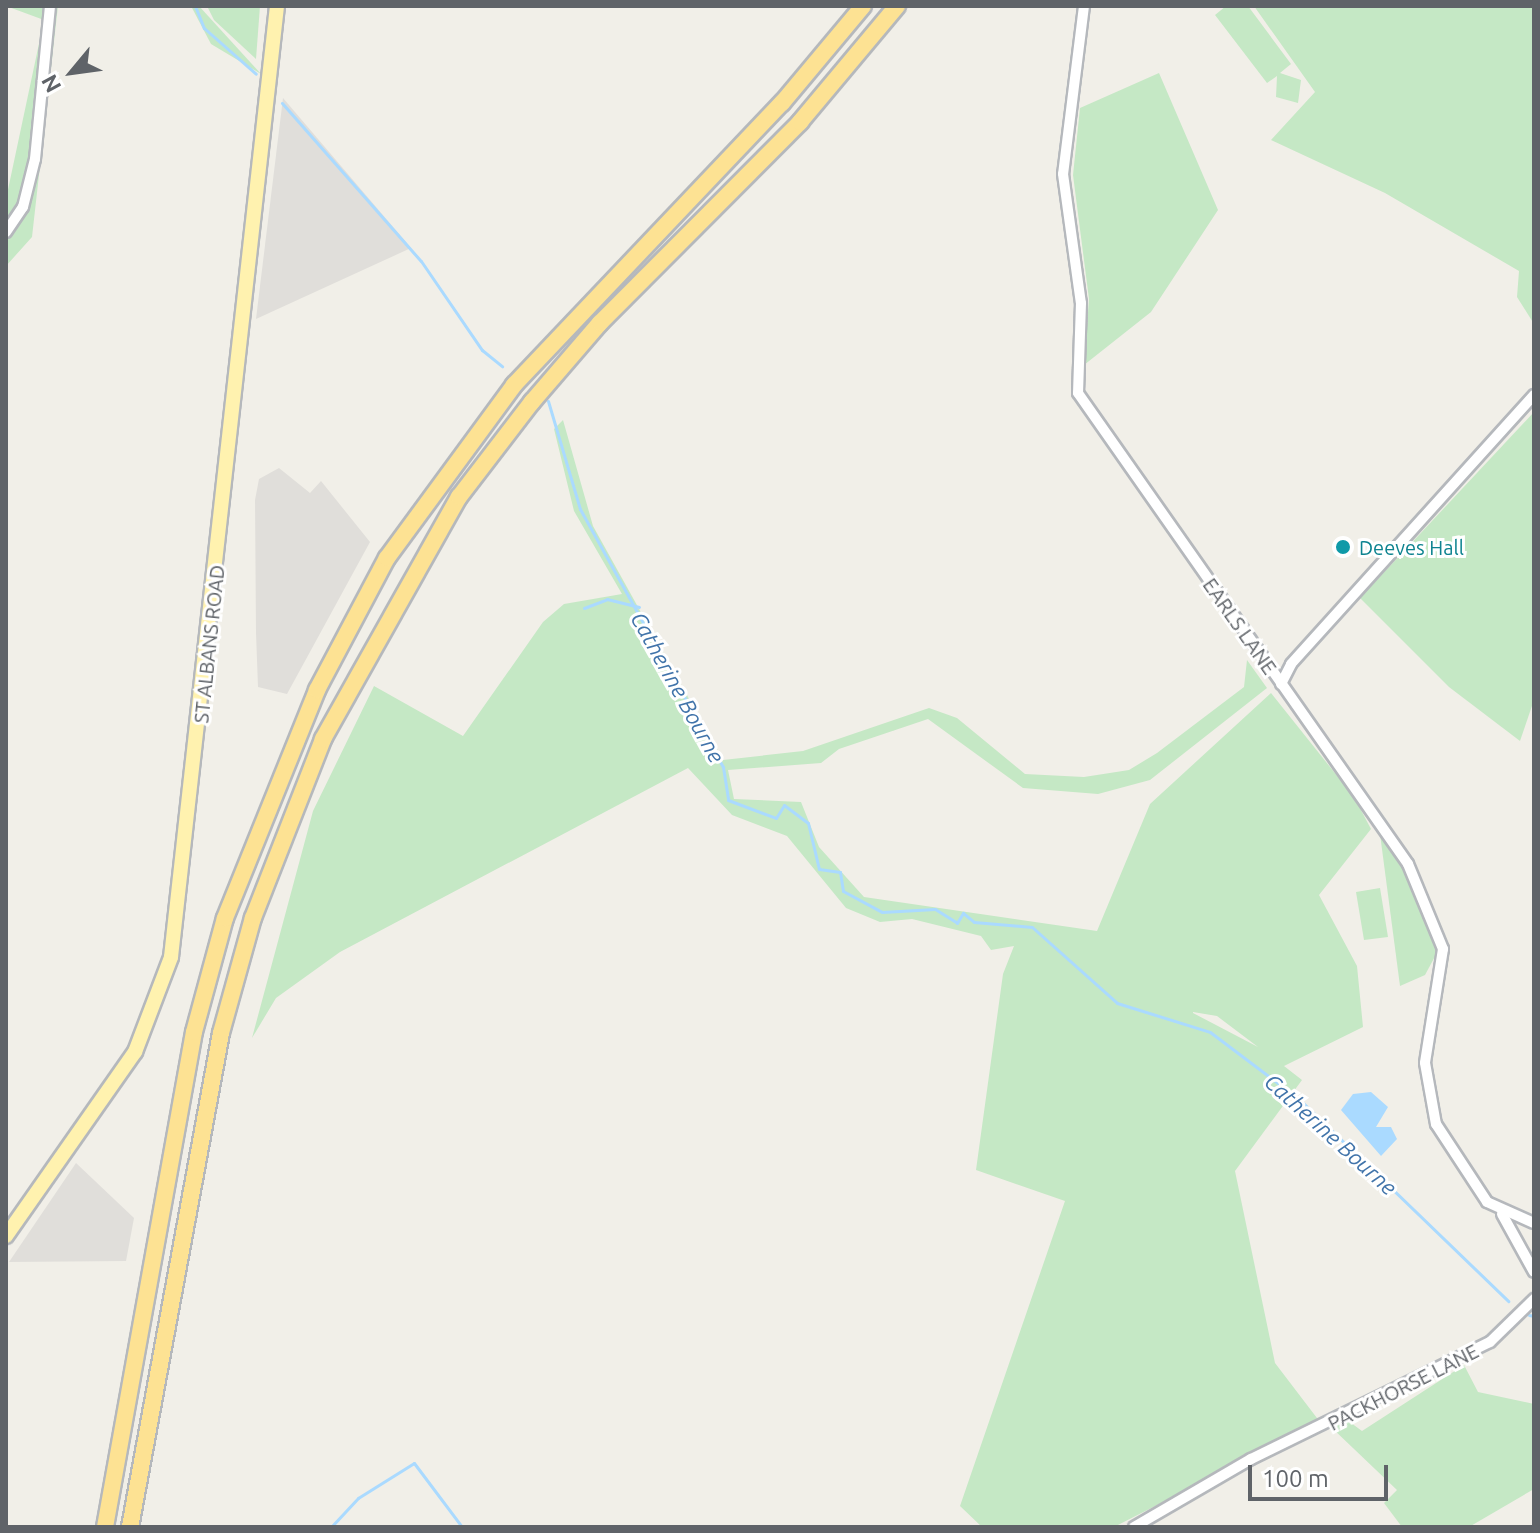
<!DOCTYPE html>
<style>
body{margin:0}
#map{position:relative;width:1540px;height:1533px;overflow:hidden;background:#f1efe8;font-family:Ubuntu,sans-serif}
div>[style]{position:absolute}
.industrial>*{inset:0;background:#e0deda}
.green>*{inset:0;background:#c5e8c5}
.water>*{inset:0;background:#aadaff}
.stream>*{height:3px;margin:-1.5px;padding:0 1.5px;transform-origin:1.5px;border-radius:1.5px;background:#aadaff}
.roads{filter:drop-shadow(2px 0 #b5b8bc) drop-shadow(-2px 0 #b5b8bc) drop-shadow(0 2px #b5b8bc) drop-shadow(0 -2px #b5b8bc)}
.minor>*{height:10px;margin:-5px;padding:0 5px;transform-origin:5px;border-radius:5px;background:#fff}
.major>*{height:14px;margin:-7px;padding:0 7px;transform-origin:7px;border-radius:7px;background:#fff2af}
.highway>*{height:16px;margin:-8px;padding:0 8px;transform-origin:8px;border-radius:8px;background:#fde293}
.dots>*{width:22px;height:22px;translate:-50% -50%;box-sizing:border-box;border:4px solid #fff;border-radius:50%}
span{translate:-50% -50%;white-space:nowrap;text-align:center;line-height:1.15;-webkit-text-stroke:6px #fff;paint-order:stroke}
.culture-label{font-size:20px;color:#0d838f}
.left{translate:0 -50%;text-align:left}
.street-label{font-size:20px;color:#5f6368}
.water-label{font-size:22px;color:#4174aa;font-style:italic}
.frame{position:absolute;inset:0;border:8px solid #5f6368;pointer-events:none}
.north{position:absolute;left:32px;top:32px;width:80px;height:80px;-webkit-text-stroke:6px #fff;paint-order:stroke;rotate:241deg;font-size:22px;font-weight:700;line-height:32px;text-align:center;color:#5f6368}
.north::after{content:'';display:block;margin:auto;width:28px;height:36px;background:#5f6368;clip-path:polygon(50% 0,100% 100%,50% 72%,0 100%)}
.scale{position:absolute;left:1248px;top:1465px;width:140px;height:36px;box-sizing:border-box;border:4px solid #5f6368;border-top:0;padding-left:10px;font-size:24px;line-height:28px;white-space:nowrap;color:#5f6368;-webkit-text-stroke:6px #fff;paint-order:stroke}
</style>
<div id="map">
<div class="industrial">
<i style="clip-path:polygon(283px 98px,411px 248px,256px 319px)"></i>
<i style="clip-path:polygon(279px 468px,310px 493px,321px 481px,370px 542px,287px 694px,258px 687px,256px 633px,255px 500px,259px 479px)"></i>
<i style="clip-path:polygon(76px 1163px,134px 1218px,126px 1261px,9px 1262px)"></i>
</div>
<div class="green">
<i style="clip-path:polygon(6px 6px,58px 6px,32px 237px,6px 266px,6px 199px,44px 20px)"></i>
<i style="clip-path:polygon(191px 6px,199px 6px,261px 74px,211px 44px)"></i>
<i style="clip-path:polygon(207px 6px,260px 6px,256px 59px,214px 20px)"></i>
<i style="clip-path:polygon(1226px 6px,1248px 6px,1291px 64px,1280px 73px,1301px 80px,1298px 103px,1276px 97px,1277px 76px,1267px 83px,1215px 15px)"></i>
<i style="clip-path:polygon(1254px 6px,1534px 6px,1534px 324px,1517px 297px,1519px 271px,1385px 193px,1271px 140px,1315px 92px)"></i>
<i style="clip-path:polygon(1159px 73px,1218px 210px,1151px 312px,1084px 365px,1089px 299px,1073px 175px,1080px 108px)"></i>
<i style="clip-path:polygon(1534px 412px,1534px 700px,1520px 741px,1449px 687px,1360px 598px)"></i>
<i style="clip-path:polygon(evenodd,563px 420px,593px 526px,723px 760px,803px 751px,929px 708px,957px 718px,1025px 774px,1084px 777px,1129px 770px,1157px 753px,1244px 687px,1247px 660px,1267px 688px,1150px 780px,1098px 794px,1023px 788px,928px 719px,839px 749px,821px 763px,728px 770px,734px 799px,801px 802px,819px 847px,864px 897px,1097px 931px,1150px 804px,1271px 693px,1354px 797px,1371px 829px,1319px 895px,1357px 966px,1363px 1027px,1284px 1066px,1302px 1080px,1235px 1171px,1275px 1363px,1320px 1422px,1114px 1527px,982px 1527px,960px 1506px,1065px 1201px,976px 1170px,1003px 974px,1014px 946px,991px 950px,981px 936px,912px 919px,880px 922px,846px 908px,787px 836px,732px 815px,688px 768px,340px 952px,276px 998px,252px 1038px,313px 811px,374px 686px,463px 736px,543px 622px,564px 604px,622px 594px,574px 511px,554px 429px,563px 420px,1193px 1012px,1217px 1016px,1258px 1047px,1193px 1013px,1193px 1012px)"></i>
<i style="clip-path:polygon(1380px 834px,1410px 875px,1439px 949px,1425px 975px,1400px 986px)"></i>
<i style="clip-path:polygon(1380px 888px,1388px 937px,1364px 940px,1356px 892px)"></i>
<i style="clip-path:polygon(1464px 1365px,1478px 1392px,1534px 1404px,1534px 1489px,1469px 1527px,1402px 1527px,1384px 1503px,1397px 1490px,1332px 1428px,1347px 1420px,1362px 1431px)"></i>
</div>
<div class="water">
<i style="clip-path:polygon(1371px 1092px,1388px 1107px,1376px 1127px,1391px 1127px,1397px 1139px,1381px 1156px,1341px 1110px,1353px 1094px)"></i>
</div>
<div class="stream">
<i style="left:195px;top:6px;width:24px;rotate:68deg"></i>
<i style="left:204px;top:28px;width:69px;rotate:41.5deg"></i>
<i style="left:282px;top:103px;width:210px;rotate:48.7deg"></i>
<i style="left:421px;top:261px;width:108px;rotate:55.6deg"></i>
<i style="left:482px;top:350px;width:26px;rotate:39deg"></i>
<i style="left:548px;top:401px;width:113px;rotate:73.5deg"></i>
<i style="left:580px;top:509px;width:295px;rotate:61deg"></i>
<i style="left:723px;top:767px;width:33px;rotate:81deg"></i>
<i style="left:728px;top:800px;width:51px;rotate:20.6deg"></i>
<i style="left:776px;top:818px;width:15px;rotate:-58deg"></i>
<i style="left:784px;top:805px;width:30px;rotate:37deg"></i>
<i style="left:808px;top:823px;width:47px;rotate:76.6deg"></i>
<i style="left:819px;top:869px;width:21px;rotate:8deg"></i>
<i style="left:840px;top:872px;width:19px;rotate:81deg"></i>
<i style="left:843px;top:891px;width:44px;rotate:28.3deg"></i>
<i style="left:882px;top:912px;width:53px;rotate:-3.2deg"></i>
<i style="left:935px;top:909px;width:26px;rotate:32deg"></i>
<i style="left:957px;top:923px;width:12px;rotate:-59deg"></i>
<i style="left:963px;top:913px;width:14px;rotate:39deg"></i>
<i style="left:974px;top:922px;width:58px;rotate:4.9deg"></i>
<i style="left:1032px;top:927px;width:114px;rotate:41.8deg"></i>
<i style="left:1117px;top:1003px;width:97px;rotate:17.3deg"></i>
<i style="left:1210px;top:1032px;width:111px;rotate:37deg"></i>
<i style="left:1299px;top:1099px;width:291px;rotate:44deg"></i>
<i style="left:584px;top:608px;width:25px;rotate:-21deg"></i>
<i style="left:607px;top:599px;width:33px;rotate:14deg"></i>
<i style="left:1529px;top:1315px;width:5px;rotate:11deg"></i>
<i style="left:331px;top:1527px;width:40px;rotate:-47deg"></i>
<i style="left:358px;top:1498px;width:66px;rotate:-32deg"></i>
<i style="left:414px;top:1463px;width:80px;rotate:53.1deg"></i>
</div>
<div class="roads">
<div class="minor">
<i style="left:1084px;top:6px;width:169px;rotate:97.1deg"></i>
<i style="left:1063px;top:174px;width:130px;rotate:82.1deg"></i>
<i style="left:1081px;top:303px;width:90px;rotate:91.9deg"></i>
<i style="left:1078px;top:393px;width:575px;rotate:54.98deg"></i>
<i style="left:1408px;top:864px;width:92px;rotate:67.6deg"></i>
<i style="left:1443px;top:949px;width:115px;rotate:99deg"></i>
<i style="left:1425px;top:1063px;width:62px;rotate:79.8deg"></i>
<i style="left:1436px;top:1124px;width:93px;rotate:56.8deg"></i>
<i style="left:1487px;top:1202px;width:51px;rotate:24.1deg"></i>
<i style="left:6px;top:232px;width:30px;rotate:-56deg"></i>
<i style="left:23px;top:207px;width:49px;rotate:-76deg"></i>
<i style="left:35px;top:159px;width:154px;rotate:-84.4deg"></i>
<i style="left:1281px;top:684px;width:22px;rotate:-63deg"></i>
<i style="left:1291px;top:664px;width:363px;rotate:-47.9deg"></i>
<i style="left:1502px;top:1214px;width:66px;rotate:61.1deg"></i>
<i style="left:1134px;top:1527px;width:135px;rotate:-30.2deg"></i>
<i style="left:1251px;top:1459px;width:266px;rotate:-26.1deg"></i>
<i style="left:1490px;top:1342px;width:62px;rotate:-44.3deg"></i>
</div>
<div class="major">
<i style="left:6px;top:1236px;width:225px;rotate:-55deg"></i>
<i style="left:135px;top:1052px;width:102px;rotate:-69.2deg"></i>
<i style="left:171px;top:957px;width:957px;rotate:-83.64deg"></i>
</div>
<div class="highway">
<i style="left:105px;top:1527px;width:503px;rotate:-79.81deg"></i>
<i style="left:194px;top:1032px;width:118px;rotate:-74.8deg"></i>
<i style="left:225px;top:918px;width:246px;rotate:-68deg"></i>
<i style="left:317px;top:690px;width:149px;rotate:-62.1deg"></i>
<i style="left:387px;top:558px;width:215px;rotate:-53.7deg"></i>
<i style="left:514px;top:385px;width:389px;rotate:-46.5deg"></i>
<i style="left:782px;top:103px;width:126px;rotate:-50.1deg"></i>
<i style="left:130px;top:1527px;width:502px;rotate:-79.56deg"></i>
<i style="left:221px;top:1033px;width:119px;rotate:-74.5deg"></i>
<i style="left:253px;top:918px;width:192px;rotate:-68.6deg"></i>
<i style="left:323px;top:739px;width:278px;rotate:-60.7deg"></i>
<i style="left:459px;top:497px;width:120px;rotate:-52.5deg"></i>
<i style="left:532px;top:402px;width:104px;rotate:-49.3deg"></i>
<i style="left:600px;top:323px;width:284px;rotate:-45.1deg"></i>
<i style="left:800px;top:122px;width:151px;rotate:-50.1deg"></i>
</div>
</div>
<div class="dots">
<i style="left:1343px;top:547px;background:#0f9aa8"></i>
</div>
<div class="culture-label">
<span class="left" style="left:1359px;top:547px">Deeves Hall</span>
</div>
<div class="street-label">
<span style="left:1240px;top:626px;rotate:55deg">EARLS LANE</span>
<span style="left:209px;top:644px;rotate:-84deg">ST ALBANS ROAD</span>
<span style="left:1403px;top:1387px;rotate:-27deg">PACKHORSE LANE</span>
</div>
<div class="water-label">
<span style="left:678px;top:687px;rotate:61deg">Catherine Bourne</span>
<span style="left:1331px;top:1134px;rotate:42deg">Catherine Bourne</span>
</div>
<div class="frame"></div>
<div class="north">N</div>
<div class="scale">100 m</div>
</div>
